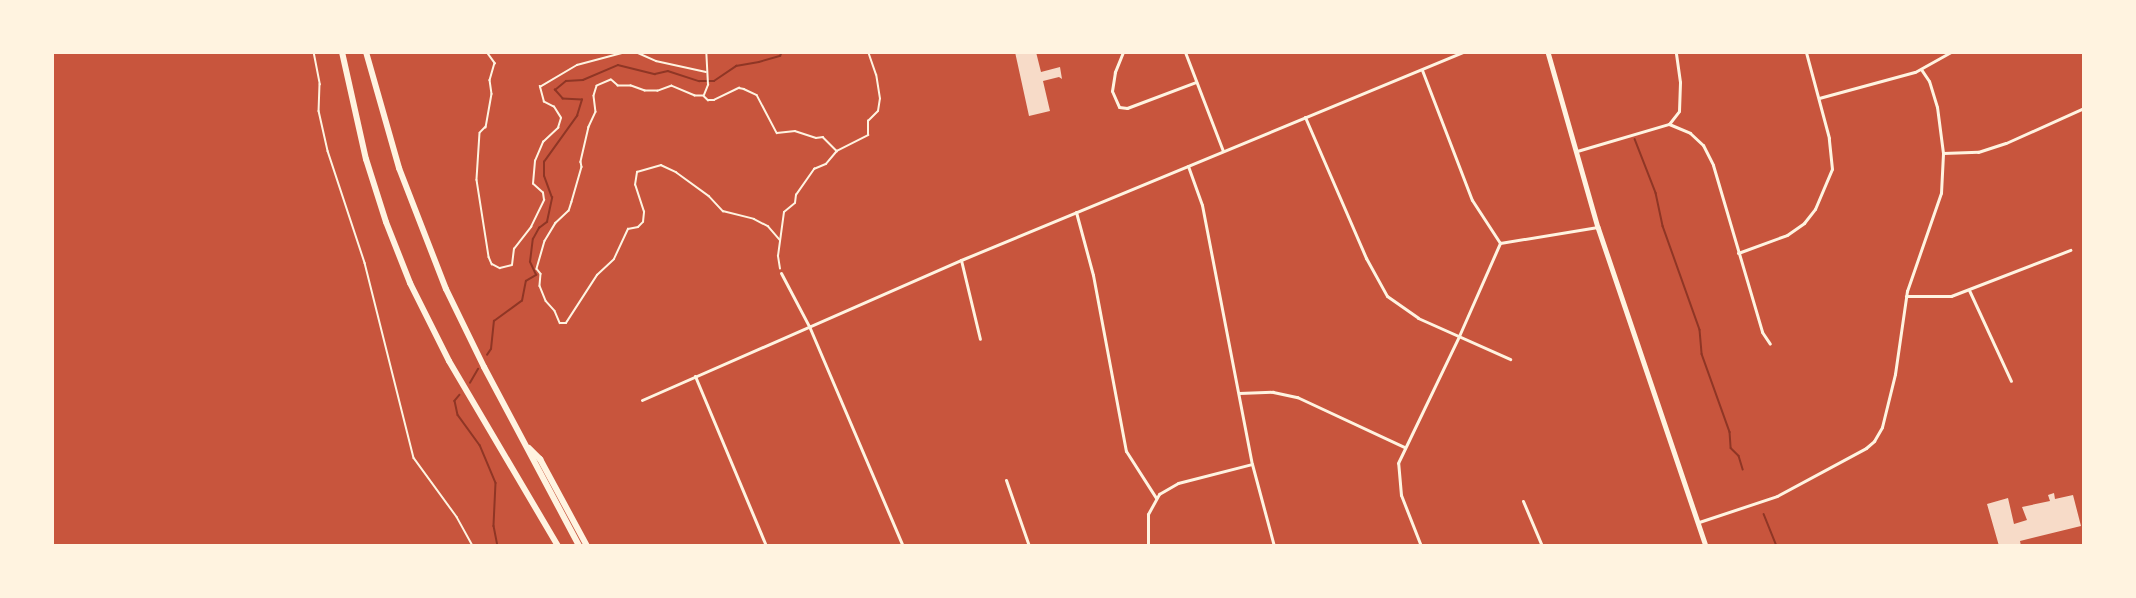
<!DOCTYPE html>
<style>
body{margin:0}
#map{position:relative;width:2136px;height:598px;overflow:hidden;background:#c8553d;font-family:Jost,sans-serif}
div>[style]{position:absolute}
.stream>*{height:1.5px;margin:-0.75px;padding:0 0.75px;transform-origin:0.75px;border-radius:0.75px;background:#8f3625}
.building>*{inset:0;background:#f7dbc8}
.path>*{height:1.5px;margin:-0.75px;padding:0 0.75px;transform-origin:0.75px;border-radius:0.75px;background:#fff3e0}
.minor>*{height:3px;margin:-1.5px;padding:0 1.5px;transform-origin:1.5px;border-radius:1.5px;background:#fff3e0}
.secondary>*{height:4.5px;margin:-2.25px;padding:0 2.25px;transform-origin:2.25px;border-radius:2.25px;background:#fff3e0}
.motorway>*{height:6px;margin:-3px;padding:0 3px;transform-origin:3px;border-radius:3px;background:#fff3e0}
span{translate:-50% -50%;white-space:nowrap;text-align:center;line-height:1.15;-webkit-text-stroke:6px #fff3e0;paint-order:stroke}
.frame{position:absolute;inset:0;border:54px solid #fff3e0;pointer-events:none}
</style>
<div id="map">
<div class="stream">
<i style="left:1635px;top:139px;width:58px;rotate:68.7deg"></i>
<i style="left:1656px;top:193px;width:34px;rotate:78deg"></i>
<i style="left:1663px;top:226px;width:110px;rotate:70.4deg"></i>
<i style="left:1700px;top:330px;width:24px;rotate:85deg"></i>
<i style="left:1702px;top:354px;width:83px;rotate:70.3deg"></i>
<i style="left:1730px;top:432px;width:16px;rotate:86deg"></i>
<i style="left:1731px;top:448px;width:11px;rotate:45deg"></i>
<i style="left:1739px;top:456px;width:14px;rotate:73deg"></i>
<i style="left:487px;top:355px;width:7px;rotate:-56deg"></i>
<i style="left:491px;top:349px;width:28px;rotate:-84deg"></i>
<i style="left:494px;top:321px;width:34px;rotate:-36deg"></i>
<i style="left:522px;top:301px;width:20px;rotate:-79deg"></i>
<i style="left:526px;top:281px;width:12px;rotate:-31deg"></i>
<i style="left:536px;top:275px;width:14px;rotate:-115deg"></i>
<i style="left:530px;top:262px;width:23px;rotate:-83deg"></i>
<i style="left:533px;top:239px;width:13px;rotate:-61deg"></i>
<i style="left:539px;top:228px;width:10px;rotate:-37deg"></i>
<i style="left:547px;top:222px;width:25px;rotate:-78deg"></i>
<i style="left:552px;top:198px;width:23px;rotate:-110deg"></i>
<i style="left:544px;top:176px;width:14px;rotate:-90deg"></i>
<i style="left:544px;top:162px;width:57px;rotate:-54.3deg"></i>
<i style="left:577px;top:116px;width:17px;rotate:-73deg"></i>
<i style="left:582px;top:100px;width:19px;rotate:-177deg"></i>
<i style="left:563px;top:99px;width:12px;rotate:-132deg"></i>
<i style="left:555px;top:90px;width:14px;rotate:-39deg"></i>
<i style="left:566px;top:81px;width:17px;rotate:-3deg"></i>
<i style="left:583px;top:80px;width:38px;rotate:-23deg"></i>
<i style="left:618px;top:65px;width:38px;rotate:14deg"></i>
<i style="left:655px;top:74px;width:13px;rotate:-13deg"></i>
<i style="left:668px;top:71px;width:33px;rotate:18deg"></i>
<i style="left:699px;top:81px;width:15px"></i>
<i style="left:714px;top:81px;width:27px;rotate:-34deg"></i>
<i style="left:736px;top:66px;width:23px;rotate:-10deg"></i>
<i style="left:759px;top:62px;width:22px;rotate:-16deg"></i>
<i style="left:780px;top:56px;width:4px;rotate:-63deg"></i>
<i style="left:470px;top:383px;width:16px;rotate:-60deg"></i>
<i style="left:460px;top:395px;width:8px;rotate:130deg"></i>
<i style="left:455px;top:401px;width:14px;rotate:78deg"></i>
<i style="left:458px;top:415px;width:37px;rotate:54deg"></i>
<i style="left:480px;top:445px;width:41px;rotate:67.2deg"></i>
<i style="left:496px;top:483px;width:43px;rotate:92.7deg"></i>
<i style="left:494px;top:526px;width:20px;rotate:79deg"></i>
<i style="left:1764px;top:514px;width:35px;rotate:68deg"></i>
</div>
<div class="building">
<i style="clip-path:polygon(1015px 52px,1036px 52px,1041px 72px,1060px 67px,1062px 79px,1059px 77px,1043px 81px,1050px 111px,1029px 116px)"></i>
<i style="clip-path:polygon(2054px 493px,2055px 499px,2073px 495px,2081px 526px,2020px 541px,2021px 546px,1999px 546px,1987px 504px,2008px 498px,2014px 524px,2027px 520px,2022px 507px,2050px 501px,2048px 495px)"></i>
</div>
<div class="path">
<i style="left:314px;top:52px;width:33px;rotate:79deg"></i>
<i style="left:320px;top:84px;width:27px;rotate:92deg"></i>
<i style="left:319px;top:111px;width:41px;rotate:77.3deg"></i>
<i style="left:328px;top:151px;width:118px;rotate:71.7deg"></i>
<i style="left:365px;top:263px;width:201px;rotate:75.9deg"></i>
<i style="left:414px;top:458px;width:73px;rotate:53.9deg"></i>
<i style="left:457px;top:517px;width:33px;rotate:61deg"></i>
<i style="left:487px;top:52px;width:14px;rotate:54deg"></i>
<i style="left:495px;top:63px;width:18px;rotate:106deg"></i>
<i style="left:490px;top:80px;width:14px;rotate:82deg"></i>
<i style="left:492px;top:94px;width:34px;rotate:100deg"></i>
<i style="left:486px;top:127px;width:8px;rotate:135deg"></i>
<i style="left:480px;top:133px;width:47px;rotate:93.7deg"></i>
<i style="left:477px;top:180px;width:78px;rotate:81.1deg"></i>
<i style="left:489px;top:257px;width:8px;rotate:67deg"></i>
<i style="left:492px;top:264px;width:9px;rotate:27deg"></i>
<i style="left:500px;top:268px;width:12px;rotate:-14deg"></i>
<i style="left:512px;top:265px;width:16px;rotate:-83deg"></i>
<i style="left:514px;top:249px;width:28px;rotate:-52deg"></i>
<i style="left:531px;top:227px;width:30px;rotate:-64deg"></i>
<i style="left:544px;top:200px;width:7px;rotate:-98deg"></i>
<i style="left:543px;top:193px;width:13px;rotate:-138deg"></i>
<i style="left:533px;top:184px;width:23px;rotate:-85deg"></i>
<i style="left:535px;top:161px;width:21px;rotate:-67deg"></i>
<i style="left:543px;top:142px;width:21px;rotate:-43deg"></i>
<i style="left:558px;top:128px;width:10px;rotate:-73deg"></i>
<i style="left:561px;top:118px;width:13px;rotate:-122deg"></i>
<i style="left:554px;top:107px;width:11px;rotate:-153deg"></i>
<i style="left:544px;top:102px;width:16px;rotate:-105deg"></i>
<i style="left:540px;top:87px;width:43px;rotate:-30.7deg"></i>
<i style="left:577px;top:65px;width:51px;rotate:-14.9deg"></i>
<i style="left:636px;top:52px;width:22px;rotate:24deg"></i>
<i style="left:656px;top:61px;width:51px;rotate:12.4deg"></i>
<i style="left:704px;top:95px;width:11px;rotate:-68deg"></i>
<i style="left:708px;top:85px;width:33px;rotate:-93deg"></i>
<i style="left:704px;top:96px;width:9px;rotate:180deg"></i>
<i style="left:695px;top:96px;width:25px;rotate:-157deg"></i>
<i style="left:672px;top:86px;width:15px;rotate:160deg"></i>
<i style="left:658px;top:91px;width:13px;rotate:180deg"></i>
<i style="left:645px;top:91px;width:15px;rotate:-160deg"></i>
<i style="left:631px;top:86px;width:13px;rotate:180deg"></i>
<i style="left:618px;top:86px;width:9px;rotate:-139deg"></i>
<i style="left:611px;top:80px;width:15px;rotate:157deg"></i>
<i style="left:597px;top:86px;width:10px;rotate:107deg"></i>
<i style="left:594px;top:96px;width:16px;rotate:83deg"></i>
<i style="left:596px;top:112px;width:17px;rotate:115deg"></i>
<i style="left:589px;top:127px;width:36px;rotate:103deg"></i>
<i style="left:581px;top:162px;width:5px;rotate:79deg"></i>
<i style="left:582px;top:167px;width:36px;rotate:106deg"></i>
<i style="left:572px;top:202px;width:9px;rotate:108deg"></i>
<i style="left:569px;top:211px;width:18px;rotate:137deg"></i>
<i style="left:556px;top:223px;width:21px;rotate:121deg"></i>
<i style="left:545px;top:241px;width:29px;rotate:106deg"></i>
<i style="left:537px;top:269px;width:6px;rotate:51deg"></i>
<i style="left:541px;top:274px;width:12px;rotate:95deg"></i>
<i style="left:540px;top:286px;width:16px;rotate:68deg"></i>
<i style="left:546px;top:301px;width:13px;rotate:48deg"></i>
<i style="left:555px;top:311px;width:13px;rotate:67deg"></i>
<i style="left:560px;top:323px;width:6px"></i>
<i style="left:566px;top:323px;width:57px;rotate:-57.1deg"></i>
<i style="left:597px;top:275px;width:23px;rotate:-43deg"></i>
<i style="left:614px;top:259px;width:33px;rotate:-65deg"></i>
<i style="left:628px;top:229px;width:10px;rotate:-11deg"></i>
<i style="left:638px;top:227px;width:7px;rotate:-45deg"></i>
<i style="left:643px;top:222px;width:10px;rotate:-84deg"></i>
<i style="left:644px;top:212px;width:28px;rotate:-108deg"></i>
<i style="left:635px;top:185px;width:13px;rotate:-81deg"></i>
<i style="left:637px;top:172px;width:25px;rotate:-16deg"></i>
<i style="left:661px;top:165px;width:17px;rotate:25deg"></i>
<i style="left:676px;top:172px;width:41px;rotate:36deg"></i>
<i style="left:709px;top:196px;width:21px;rotate:47deg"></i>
<i style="left:723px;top:211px;width:32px;rotate:14deg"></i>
<i style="left:754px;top:219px;width:16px;rotate:27deg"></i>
<i style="left:768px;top:226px;width:18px;rotate:49deg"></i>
<i style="left:704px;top:96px;width:6px;rotate:45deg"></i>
<i style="left:708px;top:100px;width:6px"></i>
<i style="left:714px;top:100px;width:28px;rotate:-26deg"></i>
<i style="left:739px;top:88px;width:5px;rotate:11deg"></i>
<i style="left:744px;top:89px;width:14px;rotate:25deg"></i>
<i style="left:757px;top:95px;width:43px;rotate:62.2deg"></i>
<i style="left:777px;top:133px;width:18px;rotate:-6deg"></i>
<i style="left:795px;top:131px;width:22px;rotate:18deg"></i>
<i style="left:816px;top:138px;width:7px;rotate:-8deg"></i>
<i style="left:823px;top:137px;width:20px;rotate:45deg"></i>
<i style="left:780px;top:269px;width:13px;rotate:-99deg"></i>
<i style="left:778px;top:256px;width:44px;rotate:-82.2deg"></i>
<i style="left:784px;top:212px;width:14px;rotate:-39deg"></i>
<i style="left:795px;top:203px;width:8px;rotate:-83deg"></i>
<i style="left:796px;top:195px;width:32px;rotate:-55deg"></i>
<i style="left:814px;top:169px;width:13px;rotate:-23deg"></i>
<i style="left:826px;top:164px;width:17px;rotate:-50deg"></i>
<i style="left:837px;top:151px;width:35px;rotate:-27deg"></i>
<i style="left:868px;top:135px;width:14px;rotate:-90deg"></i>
<i style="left:868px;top:121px;width:14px;rotate:-45deg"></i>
<i style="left:878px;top:111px;width:12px;rotate:-81deg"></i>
<i style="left:880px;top:99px;width:24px;rotate:-99deg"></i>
<i style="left:876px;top:75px;width:24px;rotate:-109deg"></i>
</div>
<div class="minor">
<i style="left:1123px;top:52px;width:22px;rotate:112deg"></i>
<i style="left:1115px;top:72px;width:19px;rotate:99deg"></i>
<i style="left:1112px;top:91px;width:17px;rotate:66deg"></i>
<i style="left:1119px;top:107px;width:8px;rotate:7deg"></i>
<i style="left:1127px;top:108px;width:74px;rotate:-20.6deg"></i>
<i style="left:1185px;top:52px;width:106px;rotate:69deg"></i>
<i style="left:1422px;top:70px;width:139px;rotate:69deg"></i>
<i style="left:1472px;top:200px;width:51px;rotate:56.9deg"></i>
<i style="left:1500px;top:243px;width:99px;rotate:-9.3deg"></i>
<i style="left:1819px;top:98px;width:99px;rotate:-15.2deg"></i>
<i style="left:1915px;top:72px;width:41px;rotate:-29.1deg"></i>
<i style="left:1305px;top:117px;width:154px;rotate:66.6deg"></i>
<i style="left:1366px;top:258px;width:43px;rotate:61.1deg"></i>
<i style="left:1387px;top:296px;width:38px;rotate:35deg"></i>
<i style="left:1418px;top:318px;width:101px;rotate:24deg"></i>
<i style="left:1669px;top:124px;width:16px;rotate:-52deg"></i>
<i style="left:1679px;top:111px;width:29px;rotate:-88deg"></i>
<i style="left:1680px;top:82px;width:30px;rotate:-98deg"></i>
<i style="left:1577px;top:151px;width:96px;rotate:-16.4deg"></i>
<i style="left:1669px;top:124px;width:23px;rotate:23deg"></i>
<i style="left:1690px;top:133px;width:18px;rotate:43deg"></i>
<i style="left:1703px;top:145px;width:22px;rotate:63deg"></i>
<i style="left:1713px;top:165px;width:174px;rotate:73.6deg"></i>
<i style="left:1762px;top:332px;width:14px;rotate:56deg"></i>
<i style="left:1943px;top:153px;width:35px;rotate:-2deg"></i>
<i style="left:1978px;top:152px;width:29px;rotate:-18deg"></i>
<i style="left:2006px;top:143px;width:85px;rotate:-24.2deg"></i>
<i style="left:1188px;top:166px;width:41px;rotate:70.3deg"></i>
<i style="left:1202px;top:205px;width:264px;rotate:79.1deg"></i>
<i style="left:1252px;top:464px;width:85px;rotate:75deg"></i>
<i style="left:1076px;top:212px;width:65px;rotate:74.9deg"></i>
<i style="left:1093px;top:275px;width:179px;rotate:79.4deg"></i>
<i style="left:1126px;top:451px;width:56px;rotate:57.4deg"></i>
<i style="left:1738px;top:253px;width:52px;rotate:-20.2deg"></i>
<i style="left:1787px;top:235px;width:21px;rotate:-35deg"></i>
<i style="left:1804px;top:223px;width:18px;rotate:-52deg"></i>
<i style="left:1815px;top:209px;width:43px;rotate:-67deg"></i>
<i style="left:1832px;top:169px;width:31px;rotate:-96deg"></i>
<i style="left:1829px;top:138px;width:89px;rotate:-105deg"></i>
<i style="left:961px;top:260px;width:81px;rotate:76.5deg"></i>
<i style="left:781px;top:273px;width:60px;rotate:62.2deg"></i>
<i style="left:809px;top:326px;width:239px;rotate:66.9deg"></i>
<i style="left:1969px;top:290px;width:100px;rotate:65.2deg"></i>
<i style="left:1906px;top:296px;width:45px"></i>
<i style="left:1951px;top:296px;width:128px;rotate:-21.1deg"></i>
<i style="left:695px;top:376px;width:184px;rotate:67.3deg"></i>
<i style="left:1239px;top:393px;width:34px;rotate:-2deg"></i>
<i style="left:1273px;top:392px;width:25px;rotate:12deg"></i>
<i style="left:1297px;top:397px;width:118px;rotate:25deg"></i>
<i style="left:642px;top:400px;width:348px;rotate:-23.7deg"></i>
<i style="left:961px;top:260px;width:543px;rotate:-22.51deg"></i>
<i style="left:1006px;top:480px;width:70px;rotate:70.8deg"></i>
<i style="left:1523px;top:501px;width:49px;rotate:67.1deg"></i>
<i style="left:1699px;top:522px;width:82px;rotate:-18.4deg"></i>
<i style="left:1777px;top:496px;width:101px;rotate:-28.3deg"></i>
<i style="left:1866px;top:448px;width:11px;rotate:-41deg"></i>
<i style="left:1874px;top:441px;width:16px;rotate:-60deg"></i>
<i style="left:1882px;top:427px;width:55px;rotate:-76.2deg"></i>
<i style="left:1895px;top:374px;width:84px;rotate:-81.8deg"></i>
<i style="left:1907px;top:291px;width:104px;rotate:-70.9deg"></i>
<i style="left:1941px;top:193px;width:40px;rotate:-87.1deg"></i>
<i style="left:1943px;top:153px;width:46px;rotate:-97.4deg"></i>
<i style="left:1937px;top:107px;width:27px;rotate:-107deg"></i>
<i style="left:1929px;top:81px;width:14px;rotate:-124deg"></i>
<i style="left:1148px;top:546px;width:32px;rotate:-90deg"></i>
<i style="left:1148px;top:514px;width:23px;rotate:-61deg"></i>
<i style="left:1159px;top:494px;width:22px;rotate:-30deg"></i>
<i style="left:1178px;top:483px;width:76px;rotate:-14.4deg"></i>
<i style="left:1421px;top:546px;width:55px;rotate:-111.4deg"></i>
<i style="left:1401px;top:495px;width:32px;rotate:-95deg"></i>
<i style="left:1398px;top:463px;width:141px;rotate:-64.3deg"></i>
<i style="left:1459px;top:336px;width:102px;rotate:-66.2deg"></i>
</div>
<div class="secondary">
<i style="left:1548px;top:52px;width:182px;rotate:74.1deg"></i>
<i style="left:1598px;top:227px;width:337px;rotate:71.3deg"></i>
</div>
<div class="motorway">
<i style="left:342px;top:52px;width:110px;rotate:77.4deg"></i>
<i style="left:366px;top:159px;width:66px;rotate:72.4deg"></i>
<i style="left:386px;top:222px;width:66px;rotate:68.5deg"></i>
<i style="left:410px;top:283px;width:87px;rotate:63.4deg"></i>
<i style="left:449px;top:361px;width:215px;rotate:59.5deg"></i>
<i style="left:366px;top:52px;width:121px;rotate:74.1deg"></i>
<i style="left:399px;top:168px;width:130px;rotate:68.8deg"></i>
<i style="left:446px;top:289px;width:87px;rotate:64deg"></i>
<i style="left:484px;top:367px;width:203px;rotate:62deg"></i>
<i style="left:529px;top:448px;width:16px;rotate:45deg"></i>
<i style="left:540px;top:459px;width:99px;rotate:61.6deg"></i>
</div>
<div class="frame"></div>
</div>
